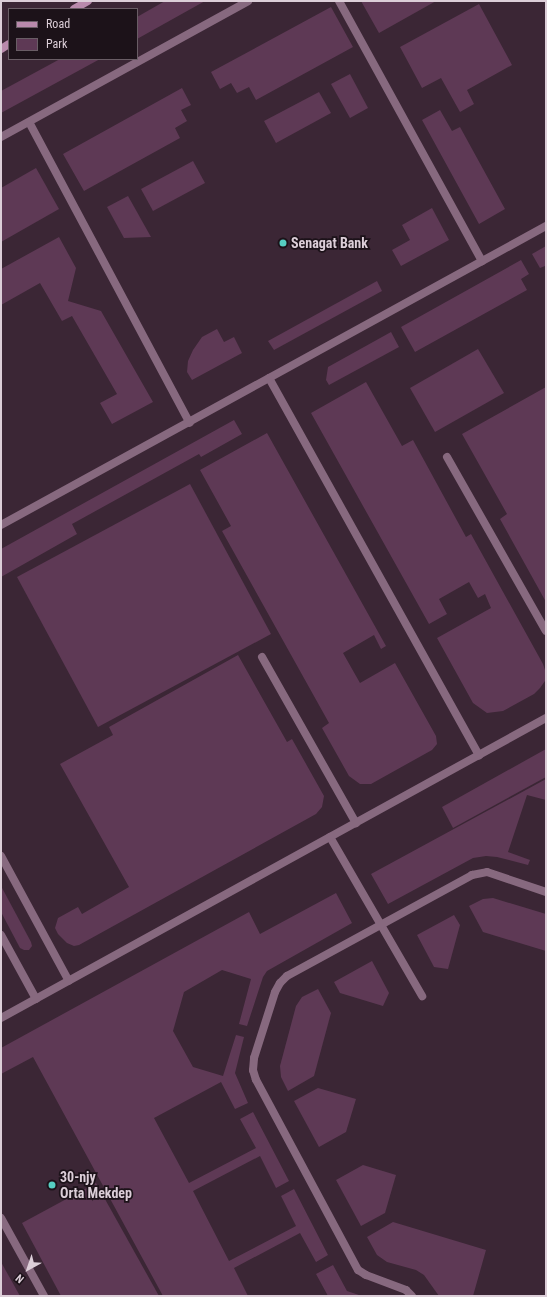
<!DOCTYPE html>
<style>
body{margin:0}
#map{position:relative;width:547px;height:1297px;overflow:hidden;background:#3b2635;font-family:"Roboto Condensed",sans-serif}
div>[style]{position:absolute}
.green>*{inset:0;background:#5e3955}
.service>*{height:8px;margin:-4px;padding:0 4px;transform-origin:4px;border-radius:4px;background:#87697f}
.minor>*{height:8px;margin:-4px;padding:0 4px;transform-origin:4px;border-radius:4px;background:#87697f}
.secondary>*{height:8px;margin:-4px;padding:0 4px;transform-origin:4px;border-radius:4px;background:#b98aac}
.dots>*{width:11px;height:11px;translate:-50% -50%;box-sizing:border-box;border:2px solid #1c1219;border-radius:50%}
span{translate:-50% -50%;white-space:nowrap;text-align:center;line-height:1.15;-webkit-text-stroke:3.5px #1c1219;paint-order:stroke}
.poi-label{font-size:14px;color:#dcced8;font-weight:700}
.left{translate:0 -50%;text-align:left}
.frame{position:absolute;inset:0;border:2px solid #dcced8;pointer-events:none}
.legend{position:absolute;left:8px;top:8px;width:130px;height:52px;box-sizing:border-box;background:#1c1219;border:1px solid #695d65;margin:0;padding:5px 7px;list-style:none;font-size:12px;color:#dcced8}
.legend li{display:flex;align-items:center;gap:8px;height:20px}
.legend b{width:20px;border:1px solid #695d65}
.north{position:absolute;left:8px;top:1249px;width:40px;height:40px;-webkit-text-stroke:3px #1c1219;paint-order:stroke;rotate:220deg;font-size:11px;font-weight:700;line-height:16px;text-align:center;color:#dcced8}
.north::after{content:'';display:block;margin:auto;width:14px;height:18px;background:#dcced8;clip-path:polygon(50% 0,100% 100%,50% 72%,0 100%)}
</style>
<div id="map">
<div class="green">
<i style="clip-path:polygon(165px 1px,205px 1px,137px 39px,137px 17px)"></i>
<i style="clip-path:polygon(361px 1px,436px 1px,379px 33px)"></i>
<i style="clip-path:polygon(479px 4px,512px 65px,467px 90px,474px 104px,460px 112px,441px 78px,422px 88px,400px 47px)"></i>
<i style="clip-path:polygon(331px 7px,353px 47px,256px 100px,249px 87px,237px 93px,231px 83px,220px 89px,211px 72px)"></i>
<i style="clip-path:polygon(60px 59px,100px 59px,1px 113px,1px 91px)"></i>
<i style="clip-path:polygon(350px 74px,368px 108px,350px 118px,331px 84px)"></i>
<i style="clip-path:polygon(182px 88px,191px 105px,181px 110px,187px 121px,175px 128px,180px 138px,84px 191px,63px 154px)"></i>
<i style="clip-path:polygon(319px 92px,331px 113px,276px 143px,264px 121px)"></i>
<i style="clip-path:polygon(440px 110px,452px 131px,460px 127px,505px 209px,479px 224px,422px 120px)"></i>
<i style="clip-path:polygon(193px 161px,205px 183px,153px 211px,141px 189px)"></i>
<i style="clip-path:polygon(36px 168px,59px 209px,1px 242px,1px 188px)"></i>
<i style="clip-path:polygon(128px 196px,151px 237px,124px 238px,107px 207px)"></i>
<i style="clip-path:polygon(432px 208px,449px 240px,401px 266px,392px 250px,410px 240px,402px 225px)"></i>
<i style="clip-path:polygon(59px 237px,76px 268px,68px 301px,101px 311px,153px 402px,112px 424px,100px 403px,117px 394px,72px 316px,62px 321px,40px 283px,1px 305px,1px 269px)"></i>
<i style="clip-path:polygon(546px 246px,546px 268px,545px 266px,540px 268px,532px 254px)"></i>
<i style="clip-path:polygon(521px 260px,529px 274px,521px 279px,527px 290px,415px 352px,401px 327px)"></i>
<i style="clip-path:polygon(377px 281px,382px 291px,274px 350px,268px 341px)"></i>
<i style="clip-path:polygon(217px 329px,224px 342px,234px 337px,242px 353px,192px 380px,187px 372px,188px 361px,193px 350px,202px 337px)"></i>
<i style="clip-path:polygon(391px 332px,399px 347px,329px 385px,326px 380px,328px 367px)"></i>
<i style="clip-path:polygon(478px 349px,504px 393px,435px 432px,410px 388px)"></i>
<i style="clip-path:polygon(366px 382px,402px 446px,413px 440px,466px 537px,471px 534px,543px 664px,546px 673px,545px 681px,540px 688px,534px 694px,503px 711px,487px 713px,473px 703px,437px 638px,491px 608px,485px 594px,478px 598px,469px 582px,439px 599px,447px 614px,429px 624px,311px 413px)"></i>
<i style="clip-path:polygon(546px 387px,546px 602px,500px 519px,507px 514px,462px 434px)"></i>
<i style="clip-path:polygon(234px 420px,242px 434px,201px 457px,199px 454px,72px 524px,77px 534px,1px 577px,1px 549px)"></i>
<i style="clip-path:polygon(267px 433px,386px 646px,381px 649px,374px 635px,343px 653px,360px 683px,395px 663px,436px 736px,437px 744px,432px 750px,371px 784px,360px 784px,349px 776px,322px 728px,329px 723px,222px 531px,231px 526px,200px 470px)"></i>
<i style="clip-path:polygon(190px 484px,271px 634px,98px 727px,17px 577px)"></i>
<i style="clip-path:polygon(238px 655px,287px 742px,292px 739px,324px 796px,322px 807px,316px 814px,79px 945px,74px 946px,67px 943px,58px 934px,55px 928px,58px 918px,78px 907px,82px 914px,129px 887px,60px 764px,113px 735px,109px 727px)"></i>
<i style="clip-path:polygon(546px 749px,546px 777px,453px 828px,442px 807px)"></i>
<i style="clip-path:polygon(546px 779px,546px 800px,527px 795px,508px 852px,530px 860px,528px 865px,497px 857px,486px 856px,473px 858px,388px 904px,371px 874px)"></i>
<i style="clip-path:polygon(1px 886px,31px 942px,32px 946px,29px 950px,24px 950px,20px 948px,1px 912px)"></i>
<i style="clip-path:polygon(336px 893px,352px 923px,267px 971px,263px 977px,247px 1026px,239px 1024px,251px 979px,222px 970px,184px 992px,173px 1031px,193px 1067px,223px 1076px,236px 1035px,244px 1037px,235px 1073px,248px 1103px,235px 1109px,221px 1082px,154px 1118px,189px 1183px,256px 1148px,240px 1119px,253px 1112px,289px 1181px,276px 1188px,260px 1156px,193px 1191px,229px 1261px,296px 1226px,281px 1196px,294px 1189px,328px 1255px,316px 1262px,300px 1233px,234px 1268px,248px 1296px,163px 1296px,33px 1057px,1px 1074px,1px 1048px,249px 912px,260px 934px)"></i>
<i style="clip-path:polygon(493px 898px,546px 914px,546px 951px,483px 932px,469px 906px,483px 899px)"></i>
<i style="clip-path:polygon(454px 915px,460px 925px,448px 969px,434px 967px,417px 935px)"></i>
<i style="clip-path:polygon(372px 961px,389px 993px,383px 1006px,340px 993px,334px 982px)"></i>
<i style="clip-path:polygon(318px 989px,331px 1013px,314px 1076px,288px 1091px,281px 1077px,280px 1066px,296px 1006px,302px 997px)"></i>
<i style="clip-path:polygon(318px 1088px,356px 1099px,346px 1132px,319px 1147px,294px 1101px)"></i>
<i style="clip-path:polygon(363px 1165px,396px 1175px,385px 1213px,361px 1226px,336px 1180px)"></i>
<i style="clip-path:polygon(96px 1183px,159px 1296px,61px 1296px,22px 1223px)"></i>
<i style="clip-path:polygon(393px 1222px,486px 1250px,473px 1296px,439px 1296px,424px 1275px,416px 1270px,387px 1262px,377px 1255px,367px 1237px)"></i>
<i style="clip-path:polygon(1px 1262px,20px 1296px,1px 1296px)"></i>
<i style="clip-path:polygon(333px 1265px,347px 1291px,362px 1296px,328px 1296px,316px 1274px)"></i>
</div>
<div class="service">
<i style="left:339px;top:1px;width:297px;rotate:61.2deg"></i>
<i style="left:29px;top:122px;width:341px;rotate:61.9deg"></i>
<i style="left:269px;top:378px;width:432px;rotate:60.9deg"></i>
<i style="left:447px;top:457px;width:200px;rotate:60.4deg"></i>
<i style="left:1px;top:525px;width:622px;rotate:-28.75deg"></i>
<i style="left:262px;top:657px;width:191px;rotate:60.5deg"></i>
<i style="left:330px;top:837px;width:184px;rotate:59.9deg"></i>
<i style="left:1px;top:856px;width:142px;rotate:61.5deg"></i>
<i style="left:1px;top:935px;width:73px;rotate:61.3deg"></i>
<i style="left:1px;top:1218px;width:89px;rotate:61.1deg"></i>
<i style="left:412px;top:1296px;width:8px;rotate:-135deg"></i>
<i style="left:406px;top:1290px;width:43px;rotate:-159.4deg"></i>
<i style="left:366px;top:1275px;width:9px;rotate:-148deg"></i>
<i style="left:358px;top:1270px;width:216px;rotate:-118.2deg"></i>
<i style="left:256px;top:1080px;width:10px;rotate:-107deg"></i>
<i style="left:253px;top:1070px;width:12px;rotate:-85deg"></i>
<i style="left:254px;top:1058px;width:69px;rotate:-72.3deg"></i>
<i style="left:275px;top:992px;width:10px;rotate:-61deg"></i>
<i style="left:280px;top:983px;width:10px;rotate:-45deg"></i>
<i style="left:287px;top:976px;width:211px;rotate:-28.6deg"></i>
<i style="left:472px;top:875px;width:15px;rotate:-11deg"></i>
<i style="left:487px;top:872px;width:62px;rotate:18.7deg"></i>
</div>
<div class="minor">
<i style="left:1px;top:137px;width:282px;rotate:-28.8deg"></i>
<i style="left:1px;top:1018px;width:622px;rotate:-28.83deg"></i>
</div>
<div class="secondary">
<i style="left:74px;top:9px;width:16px;rotate:-30deg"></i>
<i style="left:1px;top:49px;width:9px;rotate:-32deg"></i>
</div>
<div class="dots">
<i style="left:283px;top:243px;background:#56cec2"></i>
<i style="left:52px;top:1185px;background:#56cec2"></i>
</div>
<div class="poi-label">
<span class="left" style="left:291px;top:243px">Senagat Bank</span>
<span class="left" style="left:60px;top:1185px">30-njy<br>Orta Mekdep</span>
</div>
<div class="frame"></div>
<ul class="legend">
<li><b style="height:5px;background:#b98aac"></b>Road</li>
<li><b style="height:11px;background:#5e3955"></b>Park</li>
</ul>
<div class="north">N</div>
</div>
